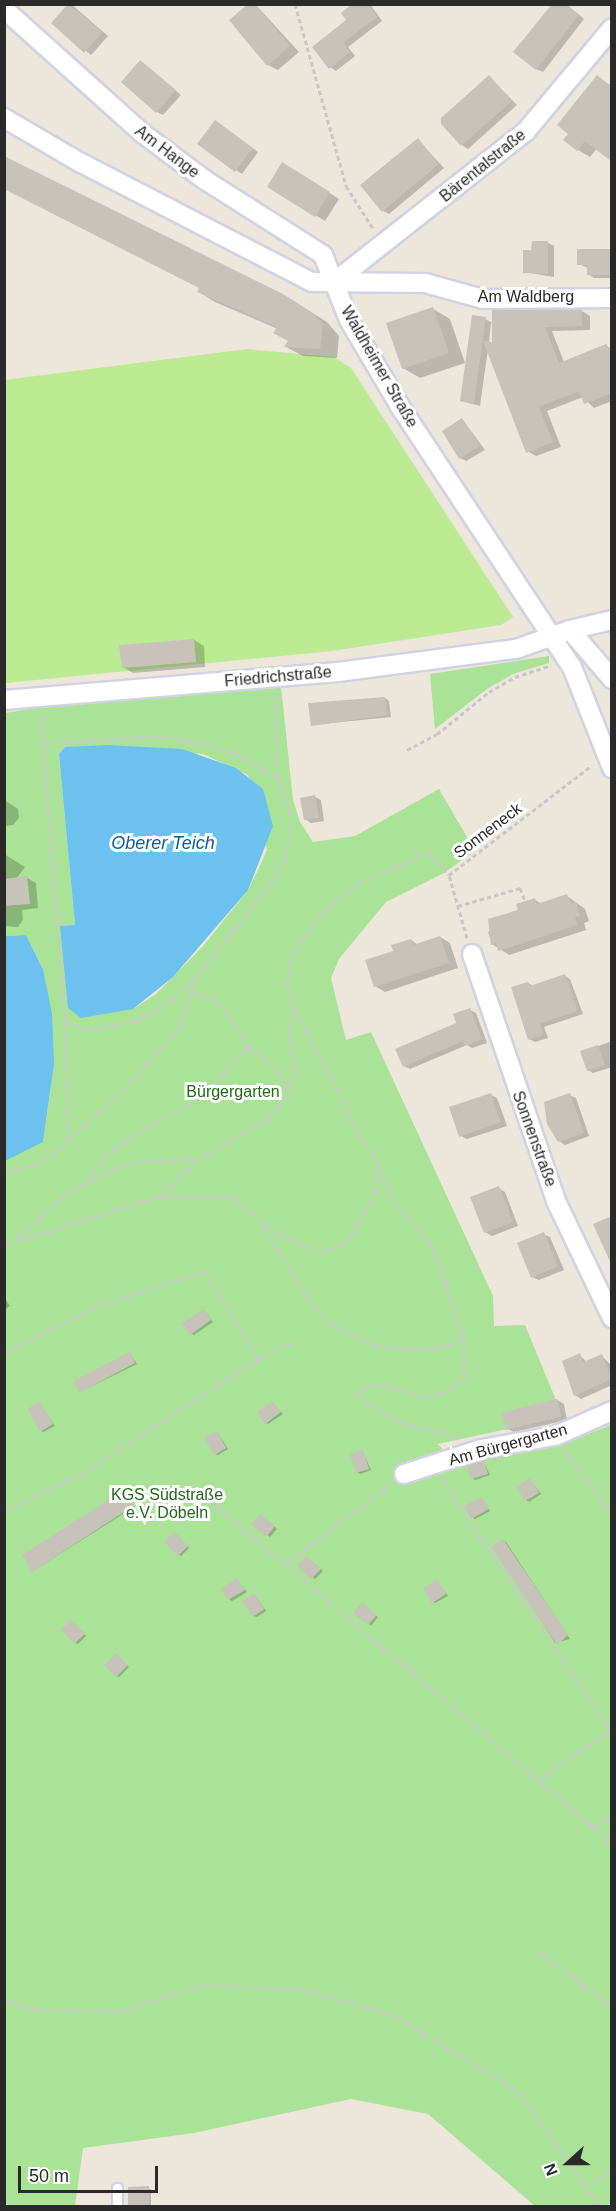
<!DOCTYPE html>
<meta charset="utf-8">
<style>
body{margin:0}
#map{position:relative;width:616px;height:2211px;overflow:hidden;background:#ece6db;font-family:Arial,sans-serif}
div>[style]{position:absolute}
.green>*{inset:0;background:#aae397}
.pitch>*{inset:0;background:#bdeb93}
.water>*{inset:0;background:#6dc1ef}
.shadow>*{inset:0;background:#0003}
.building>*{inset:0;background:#c7c3bb}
.path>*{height:3px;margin-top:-1.5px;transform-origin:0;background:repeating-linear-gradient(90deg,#c8c8c8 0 4.5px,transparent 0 7.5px)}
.roads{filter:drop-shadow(2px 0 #d1d2e3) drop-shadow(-2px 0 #d1d2e3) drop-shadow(0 2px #d1d2e3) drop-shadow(0 -2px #d1d2e3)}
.lane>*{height:9px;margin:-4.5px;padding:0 4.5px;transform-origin:4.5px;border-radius:4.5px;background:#fff}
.street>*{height:18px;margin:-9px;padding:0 9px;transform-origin:9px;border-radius:9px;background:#fff}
span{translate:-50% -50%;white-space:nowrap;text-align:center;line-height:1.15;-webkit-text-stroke:6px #fff;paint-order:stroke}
.street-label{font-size:16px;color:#2a2a2a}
.park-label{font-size:16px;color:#236719}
.water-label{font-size:18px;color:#0c5d9b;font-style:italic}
.frame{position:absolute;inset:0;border:6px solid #2a2a2a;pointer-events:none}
.north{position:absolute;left:538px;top:2133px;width:60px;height:60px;-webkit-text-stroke:4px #fff;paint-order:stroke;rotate:249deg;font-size:16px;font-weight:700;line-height:24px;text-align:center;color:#2a2a2a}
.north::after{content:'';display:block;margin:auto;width:21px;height:27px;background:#2a2a2a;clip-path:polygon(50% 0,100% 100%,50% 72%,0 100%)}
.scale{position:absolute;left:18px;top:2166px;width:140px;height:27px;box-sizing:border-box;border:3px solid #2a2a2a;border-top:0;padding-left:8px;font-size:18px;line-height:21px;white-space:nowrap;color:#2a2a2a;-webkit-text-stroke:4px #fff;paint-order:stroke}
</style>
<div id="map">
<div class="green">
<i style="clip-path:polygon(549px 656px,549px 663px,513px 674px,487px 689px,435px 729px,430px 674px)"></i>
<i style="clip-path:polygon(evenodd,281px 686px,293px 800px,300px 822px,313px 842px,355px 836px,439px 789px,475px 851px,444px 873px,386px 902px,339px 959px,331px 978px,346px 1040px,371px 1032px,493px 1296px,494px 1326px,525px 1325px,563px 1417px,438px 1444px,455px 1463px,563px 1444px,611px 1425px,611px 2206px,535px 2206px,428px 2114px,351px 2099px,194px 2133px,83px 2148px,75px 2206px,5px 2206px,4px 1161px,43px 1142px,51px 1087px,43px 968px,26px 935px,5px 936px,5px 713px,79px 701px,281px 686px,65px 747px,203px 754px,248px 775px,267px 850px,257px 872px,248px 890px,204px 945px,156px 994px,133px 1009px,60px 926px,75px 925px,59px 754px,65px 747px)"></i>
</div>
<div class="pitch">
<i style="clip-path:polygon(247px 349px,334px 357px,351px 368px,513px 617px,501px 625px,332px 651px,5px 683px,4px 380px)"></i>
</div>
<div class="water">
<i style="clip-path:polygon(108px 745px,182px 749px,236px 768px,263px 789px,273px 826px,248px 890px,173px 977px,133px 1009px,81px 1018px,68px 1008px,60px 926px,75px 925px,59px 754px,65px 747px)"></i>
<i style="clip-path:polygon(26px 935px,43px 969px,52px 1014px,54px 1064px,43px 1142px,5px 1161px,5px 936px)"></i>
</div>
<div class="shadow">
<i style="clip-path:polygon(71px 4px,108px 36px,91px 55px,53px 23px)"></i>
<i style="clip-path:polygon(255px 4px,299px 52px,278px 70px,268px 65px)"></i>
<i style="clip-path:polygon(355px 4px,370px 4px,382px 21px,348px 47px,355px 56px,336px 71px,330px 67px)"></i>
<i style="clip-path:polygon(566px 4px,584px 19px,543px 72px,536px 69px)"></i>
<i style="clip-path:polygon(141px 62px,181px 95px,163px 115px,157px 112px)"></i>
<i style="clip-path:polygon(489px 77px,517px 105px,468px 149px,462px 145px)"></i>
<i style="clip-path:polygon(597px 77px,612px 86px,612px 159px,597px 148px,590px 157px,578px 150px)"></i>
<i style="clip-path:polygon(216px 122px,258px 152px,242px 174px,236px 170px)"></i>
<i style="clip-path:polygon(418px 140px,444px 168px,389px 214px,383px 211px)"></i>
<i style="clip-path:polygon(283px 164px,339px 199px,325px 221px,269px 187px)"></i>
<i style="clip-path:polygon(548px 243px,554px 246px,554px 277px,524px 272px,533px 251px)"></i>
<i style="clip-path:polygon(612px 251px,612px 278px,594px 278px,588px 274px,588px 268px,579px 264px)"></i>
<i style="clip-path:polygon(201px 288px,301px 306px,327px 322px,339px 336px,337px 358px,303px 356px,286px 347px,290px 341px,278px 329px,215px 302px,199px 292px)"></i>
<i style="clip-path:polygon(433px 309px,450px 319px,465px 363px,420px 378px,403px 368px)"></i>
<i style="clip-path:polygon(evenodd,582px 311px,590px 316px,590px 330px,552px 331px,564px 362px,606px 346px,612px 349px,612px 401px,594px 408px,583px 397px,547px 411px,561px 447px,536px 456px,527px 451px,488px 349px,480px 406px,461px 401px,485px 319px,493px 323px,582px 311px,491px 323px,493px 323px,494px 344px,489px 343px,491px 323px)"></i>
<i style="clip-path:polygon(463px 420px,485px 450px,466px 461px,460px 458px)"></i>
<i style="clip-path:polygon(194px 640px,204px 646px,205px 667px,133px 673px,123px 667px,121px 647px)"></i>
<i style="clip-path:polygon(385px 698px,389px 701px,391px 717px,312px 725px)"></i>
<i style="clip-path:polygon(315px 797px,321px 800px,324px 821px,311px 823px,305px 819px)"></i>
<i style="clip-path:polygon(4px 800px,18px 809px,19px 818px,13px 825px,4px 826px)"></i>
<i style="clip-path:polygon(4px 854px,25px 867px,16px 879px,27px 878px,36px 883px,38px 908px,22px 910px,23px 920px,18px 927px,4px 926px)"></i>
<i style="clip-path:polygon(567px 896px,585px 909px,589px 921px,584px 923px,586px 930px,509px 955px,492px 944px,488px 932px,535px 900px,542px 904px)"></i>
<i style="clip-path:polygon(440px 937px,450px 943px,458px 968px,385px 992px,375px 986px,395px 952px,411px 940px,418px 945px)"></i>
<i style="clip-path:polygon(565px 976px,570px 979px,583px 1014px,544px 1027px,548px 1038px,535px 1042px,529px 1039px,528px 983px,533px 986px)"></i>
<i style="clip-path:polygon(470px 1010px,476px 1013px,487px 1043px,472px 1048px,467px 1045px,410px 1069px,404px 1066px,458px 1024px)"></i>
<i style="clip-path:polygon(612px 1041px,612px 1067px,593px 1073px,588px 1070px,582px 1052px)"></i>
<i style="clip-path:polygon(491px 1095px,497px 1098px,507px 1126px,467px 1139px,461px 1136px)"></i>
<i style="clip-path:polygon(569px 1095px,576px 1098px,589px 1136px,565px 1145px,559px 1141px)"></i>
<i style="clip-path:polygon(498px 1188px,505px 1192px,518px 1226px,492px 1236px,485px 1232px)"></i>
<i style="clip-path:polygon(543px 1234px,550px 1237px,564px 1270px,539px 1280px,532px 1277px)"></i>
<i style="clip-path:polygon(4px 1297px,10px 1306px,4px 1310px)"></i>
<i style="clip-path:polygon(204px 1310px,213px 1322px,194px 1335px,191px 1334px)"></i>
<i style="clip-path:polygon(130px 1354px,137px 1364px,80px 1392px)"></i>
<i style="clip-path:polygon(579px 1355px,587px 1362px,602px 1356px,612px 1366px,612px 1385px,581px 1399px,575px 1395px)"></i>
<i style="clip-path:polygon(557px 1400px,564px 1404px,567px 1420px,514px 1432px,508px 1429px)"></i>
<i style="clip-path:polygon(273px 1403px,283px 1414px,268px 1424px,266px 1423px)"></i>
<i style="clip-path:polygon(40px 1404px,55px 1426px,43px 1432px,41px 1431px)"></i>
<i style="clip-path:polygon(217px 1432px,228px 1449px,218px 1455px,215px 1454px)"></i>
<i style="clip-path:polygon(363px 1452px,371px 1470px,360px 1474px,357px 1472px)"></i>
<i style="clip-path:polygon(484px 1462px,490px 1475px,475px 1480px,473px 1478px)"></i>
<i style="clip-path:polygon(530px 1480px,541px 1494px,529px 1502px,526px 1500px)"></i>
<i style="clip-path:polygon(124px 1492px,134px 1507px,33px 1571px)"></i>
<i style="clip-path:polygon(482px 1498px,490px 1511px,475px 1519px,473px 1518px)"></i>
<i style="clip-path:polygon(263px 1517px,277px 1529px,270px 1537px,253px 1524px)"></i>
<i style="clip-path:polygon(177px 1535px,189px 1548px,181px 1556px,179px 1555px)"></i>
<i style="clip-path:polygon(503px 1541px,506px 1542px,570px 1639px,555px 1643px,494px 1547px)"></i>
<i style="clip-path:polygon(309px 1559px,323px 1571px,315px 1579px,299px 1566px)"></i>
<i style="clip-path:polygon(237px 1580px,247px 1592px,232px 1601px,229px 1599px)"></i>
<i style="clip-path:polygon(438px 1582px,448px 1596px,435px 1603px,433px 1602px)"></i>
<i style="clip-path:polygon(254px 1594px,266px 1611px,257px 1617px,254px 1616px)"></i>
<i style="clip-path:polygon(365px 1605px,378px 1617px,371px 1626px,369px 1624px)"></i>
<i style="clip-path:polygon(74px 1623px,86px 1636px,78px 1644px,75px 1643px)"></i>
<i style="clip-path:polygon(119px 1657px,129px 1667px,119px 1677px,117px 1676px)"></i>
<i style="clip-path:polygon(129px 2188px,151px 2189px,151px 2206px,130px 2206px)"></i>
</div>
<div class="building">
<i style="clip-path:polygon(68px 4px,103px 32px,84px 53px,51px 23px)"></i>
<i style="clip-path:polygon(248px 4px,255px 4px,290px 46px,267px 66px,229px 20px)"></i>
<i style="clip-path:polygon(352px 4px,368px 4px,377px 17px,343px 43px,350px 52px,329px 69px,312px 47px,346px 20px,341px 13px)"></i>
<i style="clip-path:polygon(552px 4px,566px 4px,579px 15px,536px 70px,513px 52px)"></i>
<i style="clip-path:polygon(140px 60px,176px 90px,156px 113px,121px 82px)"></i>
<i style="clip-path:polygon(489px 75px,512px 101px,461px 146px,441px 124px,441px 118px)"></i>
<i style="clip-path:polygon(597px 75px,612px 87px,612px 162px,585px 141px,577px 151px,563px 140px,568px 134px,557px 125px)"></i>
<i style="clip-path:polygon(215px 120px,253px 148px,235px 172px,197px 144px)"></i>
<i style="clip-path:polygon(418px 138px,439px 164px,382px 212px,360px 185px)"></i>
<i style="clip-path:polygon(4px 156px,283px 294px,310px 311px,323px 324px,320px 349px,284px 347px,288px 341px,273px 333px,277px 327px,197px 292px,199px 288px,4px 189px)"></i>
<i style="clip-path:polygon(282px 162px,330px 192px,315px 217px,267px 187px)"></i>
<i style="clip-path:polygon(532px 241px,548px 241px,548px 274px,523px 273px,523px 250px,531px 250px)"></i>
<i style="clip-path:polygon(577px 249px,612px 249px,612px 275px,587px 275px,587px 265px,577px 265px)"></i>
<i style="clip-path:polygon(433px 307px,449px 353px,402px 369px,386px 323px)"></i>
<i style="clip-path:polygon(582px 309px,582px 326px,545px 327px,559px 363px,606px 344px,612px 352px,612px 393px,584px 404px,579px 391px,539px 407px,553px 442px,526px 453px,483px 341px,492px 342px,492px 310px)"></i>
<i style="clip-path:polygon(472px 315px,486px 317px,474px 403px,460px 401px)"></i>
<i style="clip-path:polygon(462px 418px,480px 446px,459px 459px,442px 431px)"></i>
<i style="clip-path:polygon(194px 639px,196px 662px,122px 668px,119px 645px)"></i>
<i style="clip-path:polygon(385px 697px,387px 715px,311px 726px,308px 703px)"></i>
<i style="clip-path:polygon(315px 795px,319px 818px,304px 820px,300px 798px)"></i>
<i style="clip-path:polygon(27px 876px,30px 904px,4px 906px,4px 879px)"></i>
<i style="clip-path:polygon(567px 894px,571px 904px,576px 902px,580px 916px,575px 917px,577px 925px,498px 951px,496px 943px,491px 945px,488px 919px,518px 910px,516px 904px,535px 898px,537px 904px)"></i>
<i style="clip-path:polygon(440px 936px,449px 963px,374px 987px,365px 960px,393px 951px,391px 945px,411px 939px,413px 945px)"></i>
<i style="clip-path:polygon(565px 974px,578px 1011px,540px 1024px,543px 1035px,528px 1040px,511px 987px,528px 982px,530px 986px)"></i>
<i style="clip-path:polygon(470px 1008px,482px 1039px,465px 1046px,463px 1041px,403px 1067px,395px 1049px,456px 1023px,453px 1014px)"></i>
<i style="clip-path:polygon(598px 1045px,605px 1065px,587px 1071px,580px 1051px)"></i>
<i style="clip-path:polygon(491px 1093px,501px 1122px,459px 1137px,449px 1107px)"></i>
<i style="clip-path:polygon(570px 1093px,584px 1133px,558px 1142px,547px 1124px,544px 1102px)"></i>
<i style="clip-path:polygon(499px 1186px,513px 1222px,484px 1233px,470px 1197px)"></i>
<i style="clip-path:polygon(612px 1216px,612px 1266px,593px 1224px)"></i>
<i style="clip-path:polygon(544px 1232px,558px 1266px,531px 1278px,517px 1243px)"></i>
<i style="clip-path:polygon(204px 1309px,211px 1320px,190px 1335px,182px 1323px)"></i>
<i style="clip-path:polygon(130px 1352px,135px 1363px,79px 1393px,73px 1381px)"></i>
<i style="clip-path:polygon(580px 1353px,583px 1362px,602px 1354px,612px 1379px,574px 1396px,562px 1361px)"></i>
<i style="clip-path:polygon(557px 1399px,562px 1417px,506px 1430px,502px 1412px)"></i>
<i style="clip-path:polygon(273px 1401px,281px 1412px,265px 1424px,257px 1412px)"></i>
<i style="clip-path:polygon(40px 1402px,53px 1424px,40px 1432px,27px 1409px)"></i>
<i style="clip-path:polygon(217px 1431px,226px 1448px,214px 1455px,204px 1438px)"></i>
<i style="clip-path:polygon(363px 1450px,369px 1469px,356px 1473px,350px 1454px)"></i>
<i style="clip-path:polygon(484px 1460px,488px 1474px,471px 1479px,467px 1465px)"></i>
<i style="clip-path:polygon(530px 1478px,539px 1493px,525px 1501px,516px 1487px)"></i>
<i style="clip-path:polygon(124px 1490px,133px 1506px,32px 1572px,22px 1555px)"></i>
<i style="clip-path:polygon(482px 1497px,489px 1509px,471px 1519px,464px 1506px)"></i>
<i style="clip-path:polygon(260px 1514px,275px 1526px,266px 1537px,251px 1525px)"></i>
<i style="clip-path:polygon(174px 1532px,188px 1546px,178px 1556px,164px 1542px)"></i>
<i style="clip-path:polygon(503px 1539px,568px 1635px,557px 1645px,491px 1547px)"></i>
<i style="clip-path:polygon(306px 1556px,321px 1569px,311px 1579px,297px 1566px)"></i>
<i style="clip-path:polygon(237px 1578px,245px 1590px,228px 1600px,221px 1588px)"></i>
<i style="clip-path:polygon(438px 1580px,446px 1594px,432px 1603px,423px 1588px)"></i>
<i style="clip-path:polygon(254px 1593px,264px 1609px,253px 1617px,242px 1601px)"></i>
<i style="clip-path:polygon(362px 1602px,377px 1615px,368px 1625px,353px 1613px)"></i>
<i style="clip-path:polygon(71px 1620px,85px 1634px,74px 1644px,61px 1629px)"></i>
<i style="clip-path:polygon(116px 1653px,128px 1665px,116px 1677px,104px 1665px)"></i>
<i style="clip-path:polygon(149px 2186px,149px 2206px,128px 2206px,128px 2187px)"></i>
</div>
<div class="path">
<i style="left:295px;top:4px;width:189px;rotate:74.3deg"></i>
<i style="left:346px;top:186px;width:52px;rotate:57.5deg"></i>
<i style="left:276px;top:696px;width:82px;rotate:89.3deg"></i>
<i style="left:41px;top:714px;width:309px;rotate:85.5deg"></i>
<i style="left:65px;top:1022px;width:118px;rotate:88.1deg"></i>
<i style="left:407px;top:750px;width:34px;rotate:-28deg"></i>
<i style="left:437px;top:734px;width:67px;rotate:-38.9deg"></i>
<i style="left:489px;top:692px;width:30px;rotate:-30deg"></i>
<i style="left:515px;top:677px;width:38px;rotate:-18deg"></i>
<i style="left:458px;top:906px;width:65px;rotate:-16.2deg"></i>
<i style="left:520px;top:888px;width:14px;rotate:69deg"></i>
<i style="left:467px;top:938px;width:66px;rotate:-105.9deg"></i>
<i style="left:449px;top:875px;width:179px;rotate:-37.5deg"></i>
<i style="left:191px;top:992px;width:24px;rotate:17deg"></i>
<i style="left:214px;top:999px;width:17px;rotate:45deg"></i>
<i style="left:226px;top:1011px;width:44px;rotate:58.1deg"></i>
<i style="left:249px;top:1048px;width:23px;rotate:31deg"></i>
<i style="left:269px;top:1060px;width:23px;rotate:52deg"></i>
<i style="left:283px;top:1078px;width:16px;rotate:72deg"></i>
<i style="left:65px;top:1022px;width:25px;rotate:16deg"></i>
<i style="left:89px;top:1029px;width:49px;rotate:-9.5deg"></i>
<i style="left:137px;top:1021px;width:38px;rotate:-30deg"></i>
<i style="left:170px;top:1002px;width:33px;rotate:-44deg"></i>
<i style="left:4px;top:1174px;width:45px;rotate:-18deg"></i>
<i style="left:47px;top:1160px;width:105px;rotate:-42.3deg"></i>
<i style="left:125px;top:1089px;width:83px;rotate:-48.4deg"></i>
<i style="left:180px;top:1027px;width:52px;rotate:-71.9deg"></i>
<i style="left:196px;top:978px;width:120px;rotate:-51.8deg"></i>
<i style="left:270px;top:884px;width:28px;rotate:-60deg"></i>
<i style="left:284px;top:860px;width:23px;rotate:-75deg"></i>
<i style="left:290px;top:838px;width:25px;rotate:-90deg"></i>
<i style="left:290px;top:813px;width:37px;rotate:-110deg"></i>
<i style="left:277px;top:778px;width:41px;rotate:-147.8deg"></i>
<i style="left:242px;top:756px;width:39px;rotate:-162deg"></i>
<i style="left:205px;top:744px;width:47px;rotate:-170.1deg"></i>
<i style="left:159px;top:736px;width:114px;rotate:176.5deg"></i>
<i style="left:83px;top:1185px;width:38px;rotate:-53deg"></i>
<i style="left:106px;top:1155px;width:30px;rotate:-37deg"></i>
<i style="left:130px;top:1137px;width:90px;rotate:-29.1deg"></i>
<i style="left:209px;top:1093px;width:41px;rotate:-52.9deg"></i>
<i style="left:234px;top:1060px;width:19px;rotate:-39deg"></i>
<i style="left:160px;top:1196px;width:53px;rotate:-44.2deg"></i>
<i style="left:198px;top:1159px;width:82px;rotate:-30deg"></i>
<i style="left:269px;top:1118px;width:30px;rotate:-50deg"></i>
<i style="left:288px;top:1095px;width:25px;rotate:-74deg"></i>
<i style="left:295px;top:1071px;width:38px;rotate:-99deg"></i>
<i style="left:289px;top:1033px;width:25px;rotate:-79deg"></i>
<i style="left:265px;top:1228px;width:79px;rotate:58.9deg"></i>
<i style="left:306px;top:1296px;width:38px;rotate:47deg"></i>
<i style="left:332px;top:1324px;width:21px;rotate:29deg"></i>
<i style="left:350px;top:1334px;width:28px;rotate:23deg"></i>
<i style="left:376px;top:1345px;width:27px;rotate:8deg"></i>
<i style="left:403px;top:1349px;width:28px"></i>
<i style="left:431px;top:1349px;width:34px;rotate:-14deg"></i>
<i style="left:464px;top:1341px;width:84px;rotate:-108deg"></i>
<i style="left:438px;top:1261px;width:21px;rotate:-115deg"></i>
<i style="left:429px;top:1242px;width:53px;rotate:-131.2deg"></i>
<i style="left:394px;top:1202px;width:38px;rotate:-113deg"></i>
<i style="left:17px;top:1238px;width:61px;rotate:-42.3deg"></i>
<i style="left:62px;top:1197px;width:50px;rotate:-28.6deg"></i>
<i style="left:106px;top:1173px;width:31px;rotate:-21deg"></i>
<i style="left:135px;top:1162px;width:61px;rotate:-2.8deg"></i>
<i style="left:4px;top:1245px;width:164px;rotate:-17.4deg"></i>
<i style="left:160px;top:1196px;width:71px;rotate:0.8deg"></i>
<i style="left:231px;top:1197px;width:27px;rotate:34deg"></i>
<i style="left:253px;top:1212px;width:18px;rotate:52deg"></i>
<i style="left:264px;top:1226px;width:62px;rotate:25.7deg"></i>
<i style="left:320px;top:1253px;width:30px;rotate:-23deg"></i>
<i style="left:348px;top:1241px;width:57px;rotate:-60.8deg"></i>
<i style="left:376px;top:1191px;width:26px;rotate:-83deg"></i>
<i style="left:379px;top:1165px;width:34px;rotate:-124deg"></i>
<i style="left:360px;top:1137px;width:144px;rotate:-116.7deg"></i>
<i style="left:295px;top:1008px;width:24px;rotate:-109deg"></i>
<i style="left:287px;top:985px;width:29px;rotate:-82deg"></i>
<i style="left:291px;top:956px;width:56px;rotate:-53.7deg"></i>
<i style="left:324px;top:911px;width:39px;rotate:-40deg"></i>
<i style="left:354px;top:886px;width:83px;rotate:-25deg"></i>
<i style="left:429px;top:851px;width:31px;rotate:50deg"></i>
<i style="left:4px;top:1353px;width:110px;rotate:-26.3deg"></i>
<i style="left:103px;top:1304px;width:106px;rotate:-18.1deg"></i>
<i style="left:204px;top:1271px;width:103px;rotate:57.7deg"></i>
<i style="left:458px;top:1437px;width:58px;rotate:-166deg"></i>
<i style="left:402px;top:1423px;width:51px;rotate:-149.4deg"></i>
<i style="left:358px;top:1397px;width:5px;rotate:-90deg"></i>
<i style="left:358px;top:1392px;width:12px;rotate:-31deg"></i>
<i style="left:368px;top:1386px;width:21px"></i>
<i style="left:389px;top:1386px;width:39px;rotate:18deg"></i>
<i style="left:426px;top:1398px;width:23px;rotate:-18deg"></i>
<i style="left:448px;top:1391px;width:22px;rotate:-39deg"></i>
<i style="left:465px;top:1377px;width:36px;rotate:-92deg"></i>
<i style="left:565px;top:1449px;width:81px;rotate:54.5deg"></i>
<i style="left:441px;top:1479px;width:303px;rotate:56deg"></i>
<i style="left:212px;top:1502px;width:526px;rotate:40.45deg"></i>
<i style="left:4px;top:1511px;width:90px;rotate:-25.7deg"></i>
<i style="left:85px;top:1472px;width:208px;rotate:-33.2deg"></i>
<i style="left:259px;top:1358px;width:37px;rotate:-26deg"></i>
<i style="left:286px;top:1564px;width:131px;rotate:-37.6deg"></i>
<i style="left:539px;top:1780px;width:89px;rotate:-34.9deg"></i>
<i style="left:593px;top:1827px;width:22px;rotate:-32deg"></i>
<i style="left:539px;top:1951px;width:92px;rotate:37.5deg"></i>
<i style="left:4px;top:2000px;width:34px;rotate:17deg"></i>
<i style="left:36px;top:2010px;width:86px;rotate:0.7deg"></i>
<i style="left:122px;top:2011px;width:83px;rotate:-18.2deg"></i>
<i style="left:201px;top:1985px;width:100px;rotate:2.3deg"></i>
<i style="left:301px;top:1989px;width:98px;rotate:15.5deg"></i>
<i style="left:395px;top:2015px;width:146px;rotate:31.8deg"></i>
<i style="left:519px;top:2092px;width:139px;rotate:54.9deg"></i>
<i style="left:585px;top:2186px;width:31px;rotate:-29deg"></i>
</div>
<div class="roads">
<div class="lane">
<i style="left:117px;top:2188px;width:18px;rotate:90deg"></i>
</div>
<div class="street">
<i style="left:4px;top:9px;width:186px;rotate:41.9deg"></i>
<i style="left:142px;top:133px;width:79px;rotate:36.7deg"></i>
<i style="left:205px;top:180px;width:140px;rotate:32.4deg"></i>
<i style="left:323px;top:255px;width:70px;rotate:68.2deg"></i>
<i style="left:349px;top:320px;width:99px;rotate:59.5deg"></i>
<i style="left:399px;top:405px;width:314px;rotate:56.6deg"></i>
<i style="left:572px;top:667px;width:109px;rotate:68.4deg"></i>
<i style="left:4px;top:118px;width:89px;rotate:30.3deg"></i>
<i style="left:81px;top:163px;width:260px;rotate:27.3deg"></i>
<i style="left:312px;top:282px;width:113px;rotate:0.5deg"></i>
<i style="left:425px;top:283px;width:60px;rotate:15.4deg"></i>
<i style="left:483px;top:299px;width:129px;rotate:-0.4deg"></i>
<i style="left:333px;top:283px;width:246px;rotate:-38.2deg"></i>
<i style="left:526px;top:131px;width:134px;rotate:-50.1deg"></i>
<i style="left:570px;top:630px;width:65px;rotate:49.4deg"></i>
<i style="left:4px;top:700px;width:335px;rotate:-4.8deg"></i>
<i style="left:338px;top:672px;width:179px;rotate:-7.4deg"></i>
<i style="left:516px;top:649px;width:57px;rotate:-19.4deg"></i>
<i style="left:570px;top:630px;width:43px;rotate:-13.4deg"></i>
<i style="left:472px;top:954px;width:261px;rotate:71.2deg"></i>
<i style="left:556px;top:1201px;width:130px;rotate:64.4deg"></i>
<i style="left:404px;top:1474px;width:81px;rotate:-18deg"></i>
<i style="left:481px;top:1449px;width:75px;rotate:-10deg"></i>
<i style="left:555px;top:1436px;width:62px;rotate:-23.7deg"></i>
</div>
</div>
<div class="street-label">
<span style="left:167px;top:152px;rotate:37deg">Am Hange</span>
<span style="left:483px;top:166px;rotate:-39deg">Bärentalstraße</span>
<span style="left:526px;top:297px">Am Waldberg</span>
<span style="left:379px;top:367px;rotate:60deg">Waldheimer Straße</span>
<span style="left:278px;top:677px;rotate:-5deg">Friedrichstraße</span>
<span style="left:488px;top:831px;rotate:-37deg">Sonneneck</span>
<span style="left:534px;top:1139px;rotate:70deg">Sonnenstraße</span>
<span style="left:508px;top:1445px;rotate:-15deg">Am Bürgergarten</span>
</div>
<div class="park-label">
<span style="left:233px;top:1092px">Bürgergarten</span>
<span style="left:167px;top:1504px">KGS Südstraße<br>e.V. Döbeln</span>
</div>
<div class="water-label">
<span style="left:163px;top:843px">Oberer Teich</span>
</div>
<div class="frame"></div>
<div class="north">N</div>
<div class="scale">50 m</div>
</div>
